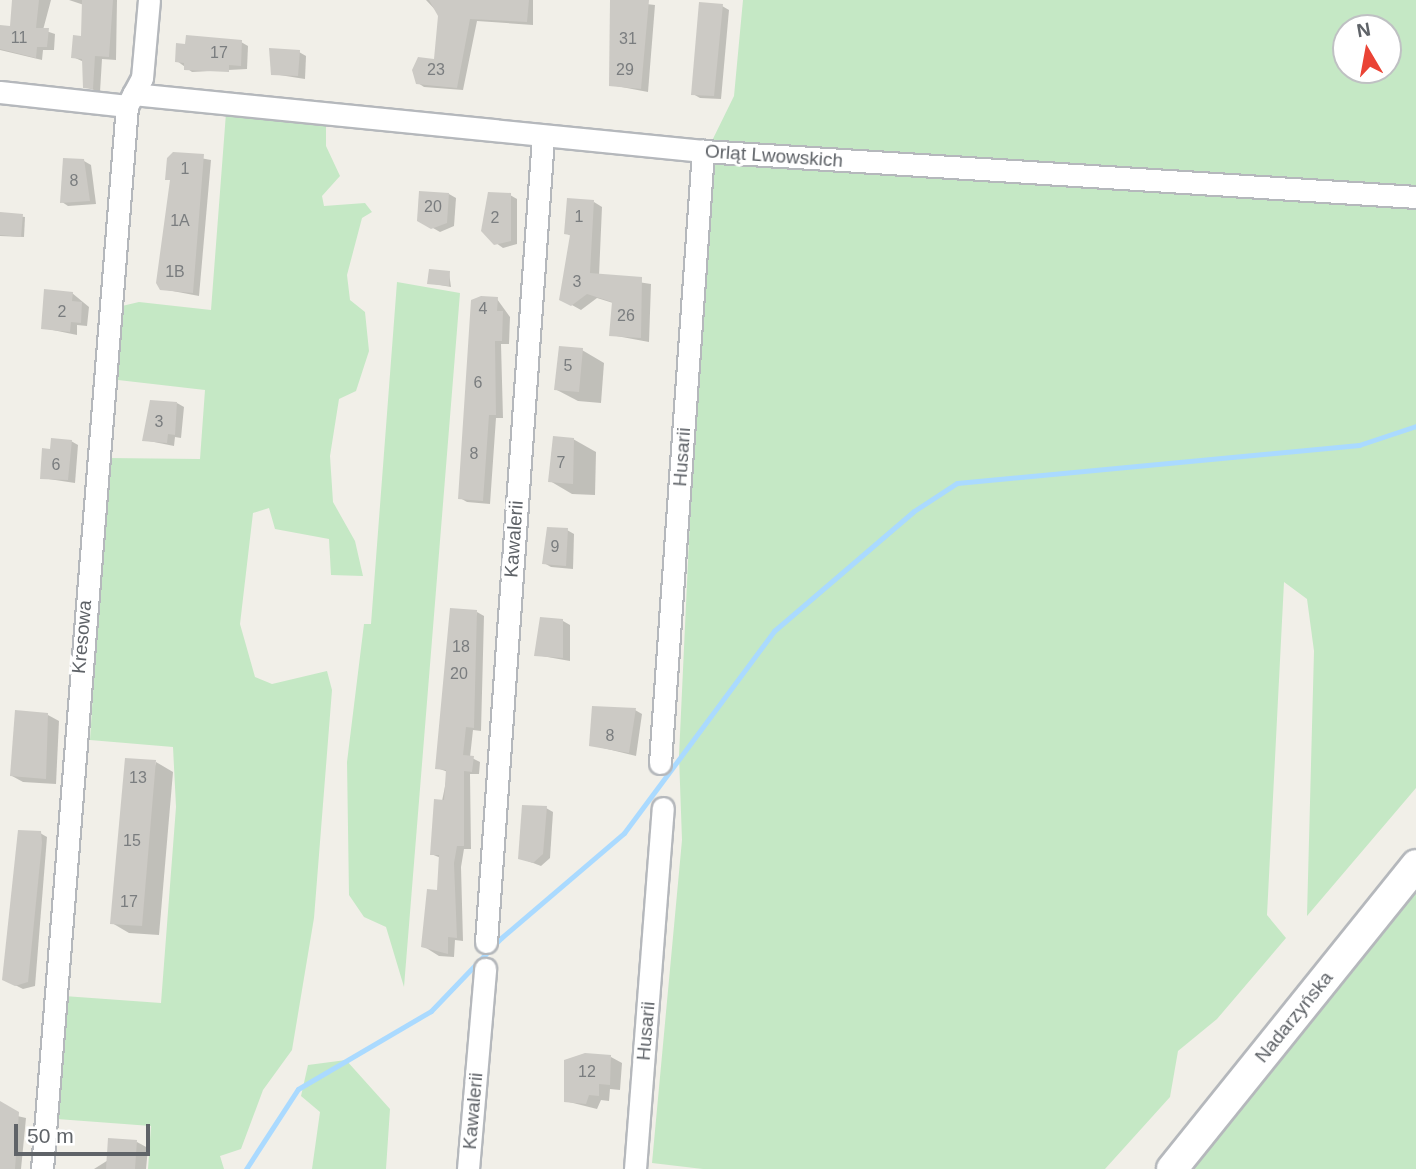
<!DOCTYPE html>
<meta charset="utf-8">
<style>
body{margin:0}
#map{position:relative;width:1416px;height:1169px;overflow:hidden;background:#f1efe8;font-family:Helvetica,sans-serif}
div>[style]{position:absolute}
.green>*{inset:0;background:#c5e8c5}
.shadow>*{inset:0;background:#0003}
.stream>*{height:5px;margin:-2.5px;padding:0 2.5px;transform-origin:2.5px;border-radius:2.5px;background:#aadaff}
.building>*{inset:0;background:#cccac5}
.roads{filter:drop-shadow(2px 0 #b5b8bc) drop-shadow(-2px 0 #b5b8bc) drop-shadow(0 2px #b5b8bc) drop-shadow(0 -2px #b5b8bc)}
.minor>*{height:21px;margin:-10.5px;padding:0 10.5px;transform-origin:10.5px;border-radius:10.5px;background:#fff}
.secondary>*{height:30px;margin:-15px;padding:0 15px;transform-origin:15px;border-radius:15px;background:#fff}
span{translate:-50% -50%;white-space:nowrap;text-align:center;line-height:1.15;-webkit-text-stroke:6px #fff;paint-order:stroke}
.number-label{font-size:16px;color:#7a7d7f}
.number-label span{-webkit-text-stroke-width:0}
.street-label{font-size:19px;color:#5f6368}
.north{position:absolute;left:1332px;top:14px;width:70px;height:70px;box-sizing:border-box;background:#fff;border:2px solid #bfc1c3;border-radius:50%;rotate:350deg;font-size:19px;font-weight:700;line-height:28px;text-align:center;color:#5f6368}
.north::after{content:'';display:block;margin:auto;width:24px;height:32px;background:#ea4335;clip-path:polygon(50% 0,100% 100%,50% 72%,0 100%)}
.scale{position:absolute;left:14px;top:1124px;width:136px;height:32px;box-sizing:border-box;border:4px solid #5f6368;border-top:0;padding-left:9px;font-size:21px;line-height:24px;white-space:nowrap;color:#5f6368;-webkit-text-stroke:5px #fff;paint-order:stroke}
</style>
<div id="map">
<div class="green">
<i style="clip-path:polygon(evenodd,743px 0,1416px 0,1416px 788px,1307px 916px,1314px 651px,1307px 599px,1284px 582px,1267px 915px,1286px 938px,1217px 1019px,1178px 1051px,1170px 1097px,1105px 1169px,703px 1169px,652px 1163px,682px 840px,679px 756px,707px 151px,734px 96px,743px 0,1346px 28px,1388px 28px,1388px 70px,1346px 70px,1346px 28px)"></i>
<i style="clip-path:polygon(226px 113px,326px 122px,326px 146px,340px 176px,322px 196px,324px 206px,365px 203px,372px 212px,362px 218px,347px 275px,350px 300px,365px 312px,369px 351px,356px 391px,339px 399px,330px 456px,333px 502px,355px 541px,363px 576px,331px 575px,329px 539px,275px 529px,269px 508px,253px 513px,240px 624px,255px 677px,272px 684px,327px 671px,332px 690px,314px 918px,292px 1050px,263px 1090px,241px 1149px,220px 1156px,224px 1169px,148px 1169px,151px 1126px,57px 1119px,64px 996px,161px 1003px,176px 807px,173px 747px,90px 740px,108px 458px,200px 459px,205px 390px,118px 380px,122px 306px,139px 302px,211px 310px)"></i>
<i style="clip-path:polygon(397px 282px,460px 293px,404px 987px,386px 927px,364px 917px,349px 895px,347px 762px,364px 624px,371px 624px)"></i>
<i style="clip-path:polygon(1416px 889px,1416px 1169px,1187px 1169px,1315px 1012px)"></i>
<i style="clip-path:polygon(346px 1060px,390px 1109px,386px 1169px,312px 1169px,320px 1112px,301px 1096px,308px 1065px)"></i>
</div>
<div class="shadow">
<i style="clip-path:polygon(14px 0,51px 0,43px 30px,55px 34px,54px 50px,43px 50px,42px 60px,0 50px,0 27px,12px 28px)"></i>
<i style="clip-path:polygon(69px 0,117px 0,116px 60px,102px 59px,100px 92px,85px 87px,84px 62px,73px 57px,82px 38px,84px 5px)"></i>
<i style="clip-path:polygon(426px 0,533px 0,533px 25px,477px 21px,463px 90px,424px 87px,418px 83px,436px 60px,440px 15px)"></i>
<i style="clip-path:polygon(612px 0,655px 5px,648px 92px,611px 85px)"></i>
<i style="clip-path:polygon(722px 6px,729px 10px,721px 99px,700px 98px,693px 94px)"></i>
<i style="clip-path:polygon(241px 42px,248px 46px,247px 69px,192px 72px,177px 61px)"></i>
<i style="clip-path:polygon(299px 52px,306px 56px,305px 79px,273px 74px)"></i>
<i style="clip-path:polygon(173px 153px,211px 160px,199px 296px,162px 289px)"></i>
<i style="clip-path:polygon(84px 161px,91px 165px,96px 204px,68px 206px,62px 202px)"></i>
<i style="clip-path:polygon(449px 194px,456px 198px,454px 226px,440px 232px,419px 220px)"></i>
<i style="clip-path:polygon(510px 195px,517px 199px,517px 244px,503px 248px,496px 243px)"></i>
<i style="clip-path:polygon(594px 202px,602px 207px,599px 276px,651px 284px,649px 342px,611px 335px,613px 303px,597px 298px,581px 310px,561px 299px,571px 236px,566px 233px)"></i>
<i style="clip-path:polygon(0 214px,25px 217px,24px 237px,0 236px)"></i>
<i style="clip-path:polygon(449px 273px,451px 287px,429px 283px)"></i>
<i style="clip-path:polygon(72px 293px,89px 307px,87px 326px,77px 325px,77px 335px,43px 328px)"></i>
<i style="clip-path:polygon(497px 299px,510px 317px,509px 344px,501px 344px,503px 418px,496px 418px,490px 504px,467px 502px,460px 498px)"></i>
<i style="clip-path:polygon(582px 350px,604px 363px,601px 403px,578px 401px,555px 389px)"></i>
<i style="clip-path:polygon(177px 403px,184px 407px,181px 438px,175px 437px,174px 446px,144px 440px)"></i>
<i style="clip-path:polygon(573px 439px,596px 452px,595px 495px,572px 494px,550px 481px)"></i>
<i style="clip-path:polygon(71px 441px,78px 445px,75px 483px,42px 478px)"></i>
<i style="clip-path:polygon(567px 530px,574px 534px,573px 569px,551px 567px,544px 563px)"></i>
<i style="clip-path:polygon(477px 612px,484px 616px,481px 731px,473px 730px,470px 757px,480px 762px,479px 774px,470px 774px,471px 849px,464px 849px,461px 867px,463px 941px,455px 940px,454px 957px,439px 956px,423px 946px,438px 892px,441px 858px,431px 854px,448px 772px,437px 768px)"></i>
<i style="clip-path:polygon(563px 621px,570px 625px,570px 661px,536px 655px)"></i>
<i style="clip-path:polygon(635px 710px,642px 714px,636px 756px,591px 745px)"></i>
<i style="clip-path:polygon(48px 715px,59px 721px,56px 784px,23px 782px,12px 776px)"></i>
<i style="clip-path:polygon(156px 762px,173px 772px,159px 935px,129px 933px,112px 923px)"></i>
<i style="clip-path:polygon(546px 808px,553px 812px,550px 858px,541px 866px,520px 858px)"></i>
<i style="clip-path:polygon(40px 833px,47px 837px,35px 986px,23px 989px,11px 983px)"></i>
<i style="clip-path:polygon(611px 1057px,622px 1063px,620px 1090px,610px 1089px,609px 1101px,601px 1100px,597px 1109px,565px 1101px)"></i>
<i style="clip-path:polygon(0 1112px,26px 1118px,21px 1169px,0 1169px)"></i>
<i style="clip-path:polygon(137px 1142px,148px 1148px,146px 1169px,94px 1169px)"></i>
</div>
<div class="stream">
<i style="left:246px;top:1169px;width:95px;rotate:-57deg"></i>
<i style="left:298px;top:1089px;width:154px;rotate:-30.4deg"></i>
<i style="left:431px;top:1011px;width:101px;rotate:-46.2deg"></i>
<i style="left:501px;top:938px;width:162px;rotate:-40.5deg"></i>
<i style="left:624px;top:833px;width:252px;rotate:-53.4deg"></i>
<i style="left:774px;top:631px;width:184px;rotate:-40.6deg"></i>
<i style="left:914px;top:511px;width:51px;rotate:-33.1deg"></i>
<i style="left:957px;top:483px;width:404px;rotate:-5.4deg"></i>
<i style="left:1359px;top:445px;width:60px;rotate:-18.4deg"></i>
</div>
<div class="building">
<i style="clip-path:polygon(12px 0,39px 0,36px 28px,49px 28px,47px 47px,37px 47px,36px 58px,0 49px,0 25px,10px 26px)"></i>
<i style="clip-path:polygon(82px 0,113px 0,109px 57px,95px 56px,93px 89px,83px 88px,82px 59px,71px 58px,73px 35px,81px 36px)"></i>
<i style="clip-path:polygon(429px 0,529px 0,527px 22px,470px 19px,457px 88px,416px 84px,412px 70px,418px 57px,434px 59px,438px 16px)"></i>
<i style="clip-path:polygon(610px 0,649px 0,641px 89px,609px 86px)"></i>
<i style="clip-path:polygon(699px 2px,723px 4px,714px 96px,691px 95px)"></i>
<i style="clip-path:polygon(186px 35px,242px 40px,241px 66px,229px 65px,229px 72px,184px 70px,184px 63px,175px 62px,176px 43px,185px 44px)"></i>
<i style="clip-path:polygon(269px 48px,300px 50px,298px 76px,271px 75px)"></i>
<i style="clip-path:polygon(173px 152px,204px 154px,193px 293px,160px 290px,156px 283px,170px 180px,165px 180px,167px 158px)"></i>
<i style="clip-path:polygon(63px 158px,84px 159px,90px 201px,60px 203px)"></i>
<i style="clip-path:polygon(419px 191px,449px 193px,447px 223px,431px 229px,417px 221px)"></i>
<i style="clip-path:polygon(488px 192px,511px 193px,511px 241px,494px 245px,481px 231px)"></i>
<i style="clip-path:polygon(567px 198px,594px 200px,590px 273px,642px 277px,641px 338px,609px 336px,612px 302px,587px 294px,571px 306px,559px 300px,570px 235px,564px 234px)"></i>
<i style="clip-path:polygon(0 212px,23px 214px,21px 237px,0 235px)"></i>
<i style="clip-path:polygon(429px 269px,450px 271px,449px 286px,427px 284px)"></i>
<i style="clip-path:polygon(44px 289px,73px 292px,72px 301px,82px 302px,81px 323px,71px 322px,70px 332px,41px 329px)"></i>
<i style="clip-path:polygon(481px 296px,498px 297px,497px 311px,503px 311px,502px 341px,495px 341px,496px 415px,489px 415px,483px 501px,458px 499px,471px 300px)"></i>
<i style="clip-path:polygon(559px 346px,583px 348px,579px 392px,554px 390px)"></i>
<i style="clip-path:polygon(150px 400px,177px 402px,175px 435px,168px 434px,167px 443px,142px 441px)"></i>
<i style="clip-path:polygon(553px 436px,574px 438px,573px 484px,548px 482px)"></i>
<i style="clip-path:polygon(51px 438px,72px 440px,68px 480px,40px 479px,42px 448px,50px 449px)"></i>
<i style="clip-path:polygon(547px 527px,568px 528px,566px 566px,542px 564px)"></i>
<i style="clip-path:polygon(450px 608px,477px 610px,474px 728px,466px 727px,463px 755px,474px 756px,472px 772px,464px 771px,464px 846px,457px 846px,454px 863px,457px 938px,448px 937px,448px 954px,421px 947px,427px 889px,437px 890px,439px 855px,430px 855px,434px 799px,444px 800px,446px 770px,435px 769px)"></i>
<i style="clip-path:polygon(540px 617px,563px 619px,563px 658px,534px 656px)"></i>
<i style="clip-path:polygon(592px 706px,636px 708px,629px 753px,589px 746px)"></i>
<i style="clip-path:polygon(15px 710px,48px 713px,46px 779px,10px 776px)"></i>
<i style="clip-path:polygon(125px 758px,156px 760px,142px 926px,110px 924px)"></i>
<i style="clip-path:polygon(522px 805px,547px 806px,543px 854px,533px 863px,518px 859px)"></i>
<i style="clip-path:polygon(18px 830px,41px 831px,42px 843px,28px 982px,15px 986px,2px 980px)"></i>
<i style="clip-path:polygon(585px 1053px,611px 1055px,610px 1085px,599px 1084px,599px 1096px,589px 1095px,586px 1104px,564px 1102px,564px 1060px)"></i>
<i style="clip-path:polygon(0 1101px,19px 1112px,15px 1169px,0 1169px)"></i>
<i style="clip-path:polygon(108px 1138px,137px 1140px,135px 1169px,106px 1169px)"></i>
</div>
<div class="roads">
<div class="minor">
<i style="left:0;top:92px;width:128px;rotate:6.3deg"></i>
<i style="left:133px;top:94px;width:573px;rotate:5.71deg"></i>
<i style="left:703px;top:151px;width:714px;rotate:3.69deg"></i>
<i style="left:660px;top:763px;width:614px;rotate:-85.98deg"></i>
<i style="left:486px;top:942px;width:807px;rotate:-85.95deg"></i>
<i style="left:42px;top:1169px;width:1066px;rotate:-85.43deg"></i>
<i style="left:127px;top:106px;width:32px;rotate:-62deg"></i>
<i style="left:142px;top:78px;width:78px;rotate:-84.9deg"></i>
<i style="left:468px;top:1169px;width:201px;rotate:-85.1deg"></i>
<i style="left:635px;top:1169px;width:362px;rotate:-85.6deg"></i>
</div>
<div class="secondary">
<i style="left:1172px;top:1169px;width:390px;rotate:-51.2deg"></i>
</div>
</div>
<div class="number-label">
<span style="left:19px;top:38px">11</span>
<span style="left:628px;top:39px">31</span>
<span style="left:219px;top:53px">17</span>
<span style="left:436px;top:70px">23</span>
<span style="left:625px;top:70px">29</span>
<span style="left:185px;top:169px">1</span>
<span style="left:74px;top:181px">8</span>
<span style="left:433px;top:207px">20</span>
<span style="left:579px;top:217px">1</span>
<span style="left:495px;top:218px">2</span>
<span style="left:180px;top:221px">1A</span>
<span style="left:175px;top:272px">1B</span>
<span style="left:577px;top:282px">3</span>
<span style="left:483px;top:309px">4</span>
<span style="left:62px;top:312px">2</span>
<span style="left:626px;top:316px">26</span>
<span style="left:568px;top:366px">5</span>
<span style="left:478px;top:383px">6</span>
<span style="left:159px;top:422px">3</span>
<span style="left:474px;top:454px">8</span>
<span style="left:561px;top:463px">7</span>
<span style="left:56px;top:465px">6</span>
<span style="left:555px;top:547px">9</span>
<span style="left:461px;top:647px">18</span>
<span style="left:459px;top:674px">20</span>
<span style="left:610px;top:736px">8</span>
<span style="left:138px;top:778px">13</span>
<span style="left:132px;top:841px">15</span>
<span style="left:129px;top:902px">17</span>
<span style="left:587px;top:1072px">12</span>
</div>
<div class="street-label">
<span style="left:774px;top:156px;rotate:4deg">Orląt Lwowskich</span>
<span style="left:682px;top:457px;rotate:-86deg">Husarii</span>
<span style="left:514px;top:539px;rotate:-86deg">Kawalerii</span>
<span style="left:82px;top:637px;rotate:-85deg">Kresowa</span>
<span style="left:1294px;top:1017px;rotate:-51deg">Nadarzyńska</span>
<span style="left:646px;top:1031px;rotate:-85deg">Husarii</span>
<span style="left:473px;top:1111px;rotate:-85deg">Kawalerii</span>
</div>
<div class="north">N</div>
<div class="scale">50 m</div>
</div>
